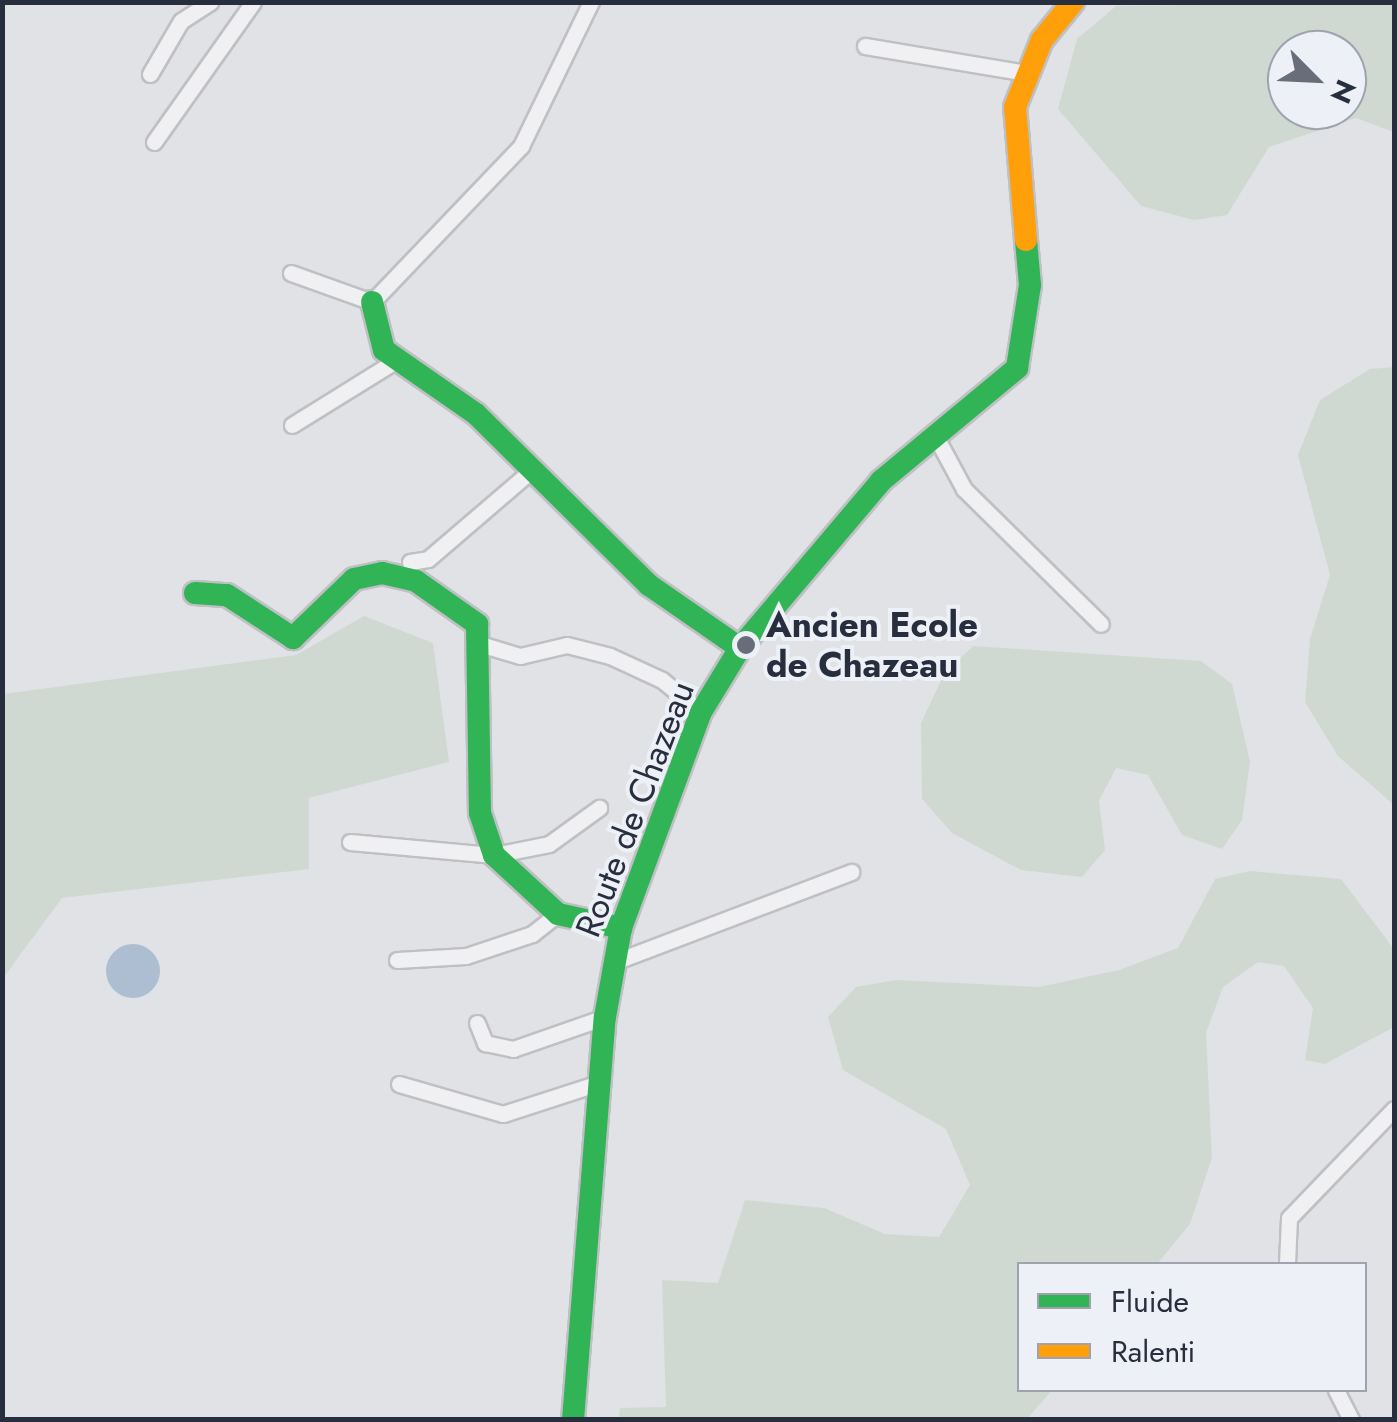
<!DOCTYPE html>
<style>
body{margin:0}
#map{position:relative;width:1397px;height:1422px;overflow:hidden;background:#e0e2e6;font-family:Jost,sans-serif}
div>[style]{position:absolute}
.green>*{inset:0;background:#d0d9d1}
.water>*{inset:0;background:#adbdd2}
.round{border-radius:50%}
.roads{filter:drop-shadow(2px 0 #bec0c4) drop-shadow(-2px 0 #bec0c4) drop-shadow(0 2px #bec0c4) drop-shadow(0 -2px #bec0c4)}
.street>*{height:15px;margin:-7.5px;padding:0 7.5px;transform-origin:7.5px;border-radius:7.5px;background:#f0f0f2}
.fast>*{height:22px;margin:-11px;padding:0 11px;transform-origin:11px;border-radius:11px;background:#30b455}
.slow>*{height:22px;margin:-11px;padding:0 11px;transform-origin:11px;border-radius:11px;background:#ff9f0a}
.dots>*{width:28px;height:28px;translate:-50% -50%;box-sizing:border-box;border:5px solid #edf0f6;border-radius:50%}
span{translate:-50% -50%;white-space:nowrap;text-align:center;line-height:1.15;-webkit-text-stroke:8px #edf0f6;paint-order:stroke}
.poi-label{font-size:35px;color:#272f3f;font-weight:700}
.left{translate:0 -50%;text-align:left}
.street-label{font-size:35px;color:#272f3f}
.frame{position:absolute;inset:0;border:5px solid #272f3f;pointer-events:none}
.legend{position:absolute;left:1017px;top:1262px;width:350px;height:130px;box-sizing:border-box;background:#edf0f6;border:2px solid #9ea3ad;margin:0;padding:12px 18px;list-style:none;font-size:30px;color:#272f3f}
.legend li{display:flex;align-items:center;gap:20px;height:50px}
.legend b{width:50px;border:2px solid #9ea3ad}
.north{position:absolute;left:1267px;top:30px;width:100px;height:100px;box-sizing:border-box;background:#edf0f6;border:2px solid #9ea3ad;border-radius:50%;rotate:114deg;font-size:28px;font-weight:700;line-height:40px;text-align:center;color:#272f3f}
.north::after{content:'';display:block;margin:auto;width:35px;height:45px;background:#686e79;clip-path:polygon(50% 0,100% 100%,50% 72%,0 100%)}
</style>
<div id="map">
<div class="green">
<i style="clip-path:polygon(evenodd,1394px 3px,1394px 132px,1356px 118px,1269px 147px,1227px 215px,1194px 220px,1141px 206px,1058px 109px,1077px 39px,1116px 6px,1394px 3px,1347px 50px,1347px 110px,1287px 110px,1287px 50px,1347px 50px)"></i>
<i style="clip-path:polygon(1394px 367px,1394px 805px,1338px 756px,1305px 702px,1310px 639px,1330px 575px,1298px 455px,1320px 400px,1370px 369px)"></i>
<i style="clip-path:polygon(364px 616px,433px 643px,449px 762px,309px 798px,309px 869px,62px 898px,3px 978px,3px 694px,296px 655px)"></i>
<i style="clip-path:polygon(973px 646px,1201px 661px,1232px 684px,1250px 762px,1242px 820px,1222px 849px,1182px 835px,1148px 775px,1116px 768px,1099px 801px,1105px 850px,1082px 877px,1021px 870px,952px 833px,922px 799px,921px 723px,945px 672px)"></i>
<i style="clip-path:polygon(1250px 871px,1341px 879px,1394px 949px,1394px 1027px,1325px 1064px,1305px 1060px,1313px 1008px,1284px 966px,1258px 962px,1223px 987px,1206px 1033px,1212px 1157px,1190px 1224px,1157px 1264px,1019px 1264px,1019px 1390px,1052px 1390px,1027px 1419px,619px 1419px,620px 1408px,666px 1407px,662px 1280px,718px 1283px,745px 1200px,824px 1208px,885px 1234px,939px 1237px,970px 1185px,946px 1129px,843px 1070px,828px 1017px,856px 987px,896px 980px,1039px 987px,1119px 970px,1178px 948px,1215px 879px)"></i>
</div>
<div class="water">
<i class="round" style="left:106px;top:944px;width:54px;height:54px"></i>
</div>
<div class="roads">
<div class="street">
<i style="left:865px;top:46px;width:163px;rotate:9.5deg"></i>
<i style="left:150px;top:74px;width:61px;rotate:-59.7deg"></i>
<i style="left:181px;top:21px;width:35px;rotate:-33deg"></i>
<i style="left:154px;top:142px;width:171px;rotate:-54.7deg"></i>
<i style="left:291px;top:273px;width:86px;rotate:19.7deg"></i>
<i style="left:372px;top:302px;width:216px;rotate:-46.3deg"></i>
<i style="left:521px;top:146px;width:160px;rotate:-64.1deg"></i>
<i style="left:292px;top:425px;width:123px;rotate:-31.8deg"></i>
<i style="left:936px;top:437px;width:59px;rotate:61.7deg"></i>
<i style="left:964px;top:489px;width:192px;rotate:44.6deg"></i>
<i style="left:410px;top:562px;width:18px;rotate:-9deg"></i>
<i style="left:428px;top:559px;width:130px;rotate:-40.6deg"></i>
<i style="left:480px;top:644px;width:42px;rotate:16.7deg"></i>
<i style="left:520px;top:656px;width:48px;rotate:-13.2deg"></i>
<i style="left:567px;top:645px;width:44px;rotate:14.3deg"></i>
<i style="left:610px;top:656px;width:57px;rotate:24.8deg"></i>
<i style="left:662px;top:680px;width:50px;rotate:39.4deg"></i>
<i style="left:350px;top:842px;width:145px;rotate:5.2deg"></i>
<i style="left:494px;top:855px;width:56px;rotate:-11.3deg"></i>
<i style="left:549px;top:844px;width:62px;rotate:-35.8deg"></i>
<i style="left:397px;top:960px;width:69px;rotate:-3.3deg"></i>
<i style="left:466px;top:956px;width:70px;rotate:-18.4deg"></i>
<i style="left:532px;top:934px;width:33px;rotate:-38deg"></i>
<i style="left:614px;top:962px;width:254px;rotate:-20.8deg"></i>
<i style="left:477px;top:1023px;width:22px;rotate:68deg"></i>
<i style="left:485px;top:1043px;width:29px;rotate:12deg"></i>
<i style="left:513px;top:1049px;width:97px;rotate:-19.2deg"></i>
<i style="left:399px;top:1084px;width:108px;rotate:16.1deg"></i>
<i style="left:503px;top:1114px;width:101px;rotate:-17.9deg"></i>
<i style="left:1287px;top:1264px;width:46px;rotate:-87.5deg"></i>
<i style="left:1289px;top:1218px;width:151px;rotate:-46.1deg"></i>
<i style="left:1336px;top:1390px;width:34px;rotate:63deg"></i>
</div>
<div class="fast">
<i style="left:372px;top:302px;width:49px;rotate:76deg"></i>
<i style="left:384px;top:350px;width:112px;rotate:34.8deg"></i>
<i style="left:476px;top:414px;width:243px;rotate:44.7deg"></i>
<i style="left:649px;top:585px;width:111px;rotate:34.7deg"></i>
<i style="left:195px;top:593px;width:32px;rotate:4deg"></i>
<i style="left:227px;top:595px;width:79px;rotate:33.1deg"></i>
<i style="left:293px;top:638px;width:85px;rotate:-44deg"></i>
<i style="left:354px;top:579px;width:29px;rotate:-12deg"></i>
<i style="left:382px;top:573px;width:35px;rotate:13deg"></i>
<i style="left:416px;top:581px;width:75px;rotate:35.2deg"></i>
<i style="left:477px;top:624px;width:189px;rotate:89.1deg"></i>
<i style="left:480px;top:813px;width:44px;rotate:71.6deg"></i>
<i style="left:494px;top:855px;width:87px;rotate:42.7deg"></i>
<i style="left:558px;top:914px;width:65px;rotate:12.5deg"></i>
<i style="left:573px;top:1420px;width:404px;rotate:-85.5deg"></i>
<i style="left:605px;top:1017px;width:90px;rotate:-79.8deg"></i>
<i style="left:621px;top:928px;width:230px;rotate:-69.7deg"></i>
<i style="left:701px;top:712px;width:75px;rotate:-58.6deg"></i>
<i style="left:740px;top:648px;width:219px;rotate:-49.8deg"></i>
<i style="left:881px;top:481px;width:177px;rotate:-39.7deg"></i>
<i style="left:1017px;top:368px;width:84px;rotate:-81.1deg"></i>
<i style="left:1030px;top:285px;width:45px;rotate:-95.1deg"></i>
</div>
<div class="slow">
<i style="left:1026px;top:240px;width:133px;rotate:-94.7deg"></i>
<i style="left:1015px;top:107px;width:72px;rotate:-68.1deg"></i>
<i style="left:1042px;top:40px;width:49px;rotate:-50.8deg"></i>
</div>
</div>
<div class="dots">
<i style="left:746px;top:645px;background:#686e79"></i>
</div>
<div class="poi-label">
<span class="left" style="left:766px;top:645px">Ancien Ecole<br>de Chazeau</span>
</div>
<div class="street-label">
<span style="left:635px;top:809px;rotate:-69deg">Route de Chazeau</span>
</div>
<div class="frame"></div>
<ul class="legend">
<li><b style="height:12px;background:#30b455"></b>Fluide</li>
<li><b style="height:12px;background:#ff9f0a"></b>Ralenti</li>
</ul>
<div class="north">N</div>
</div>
